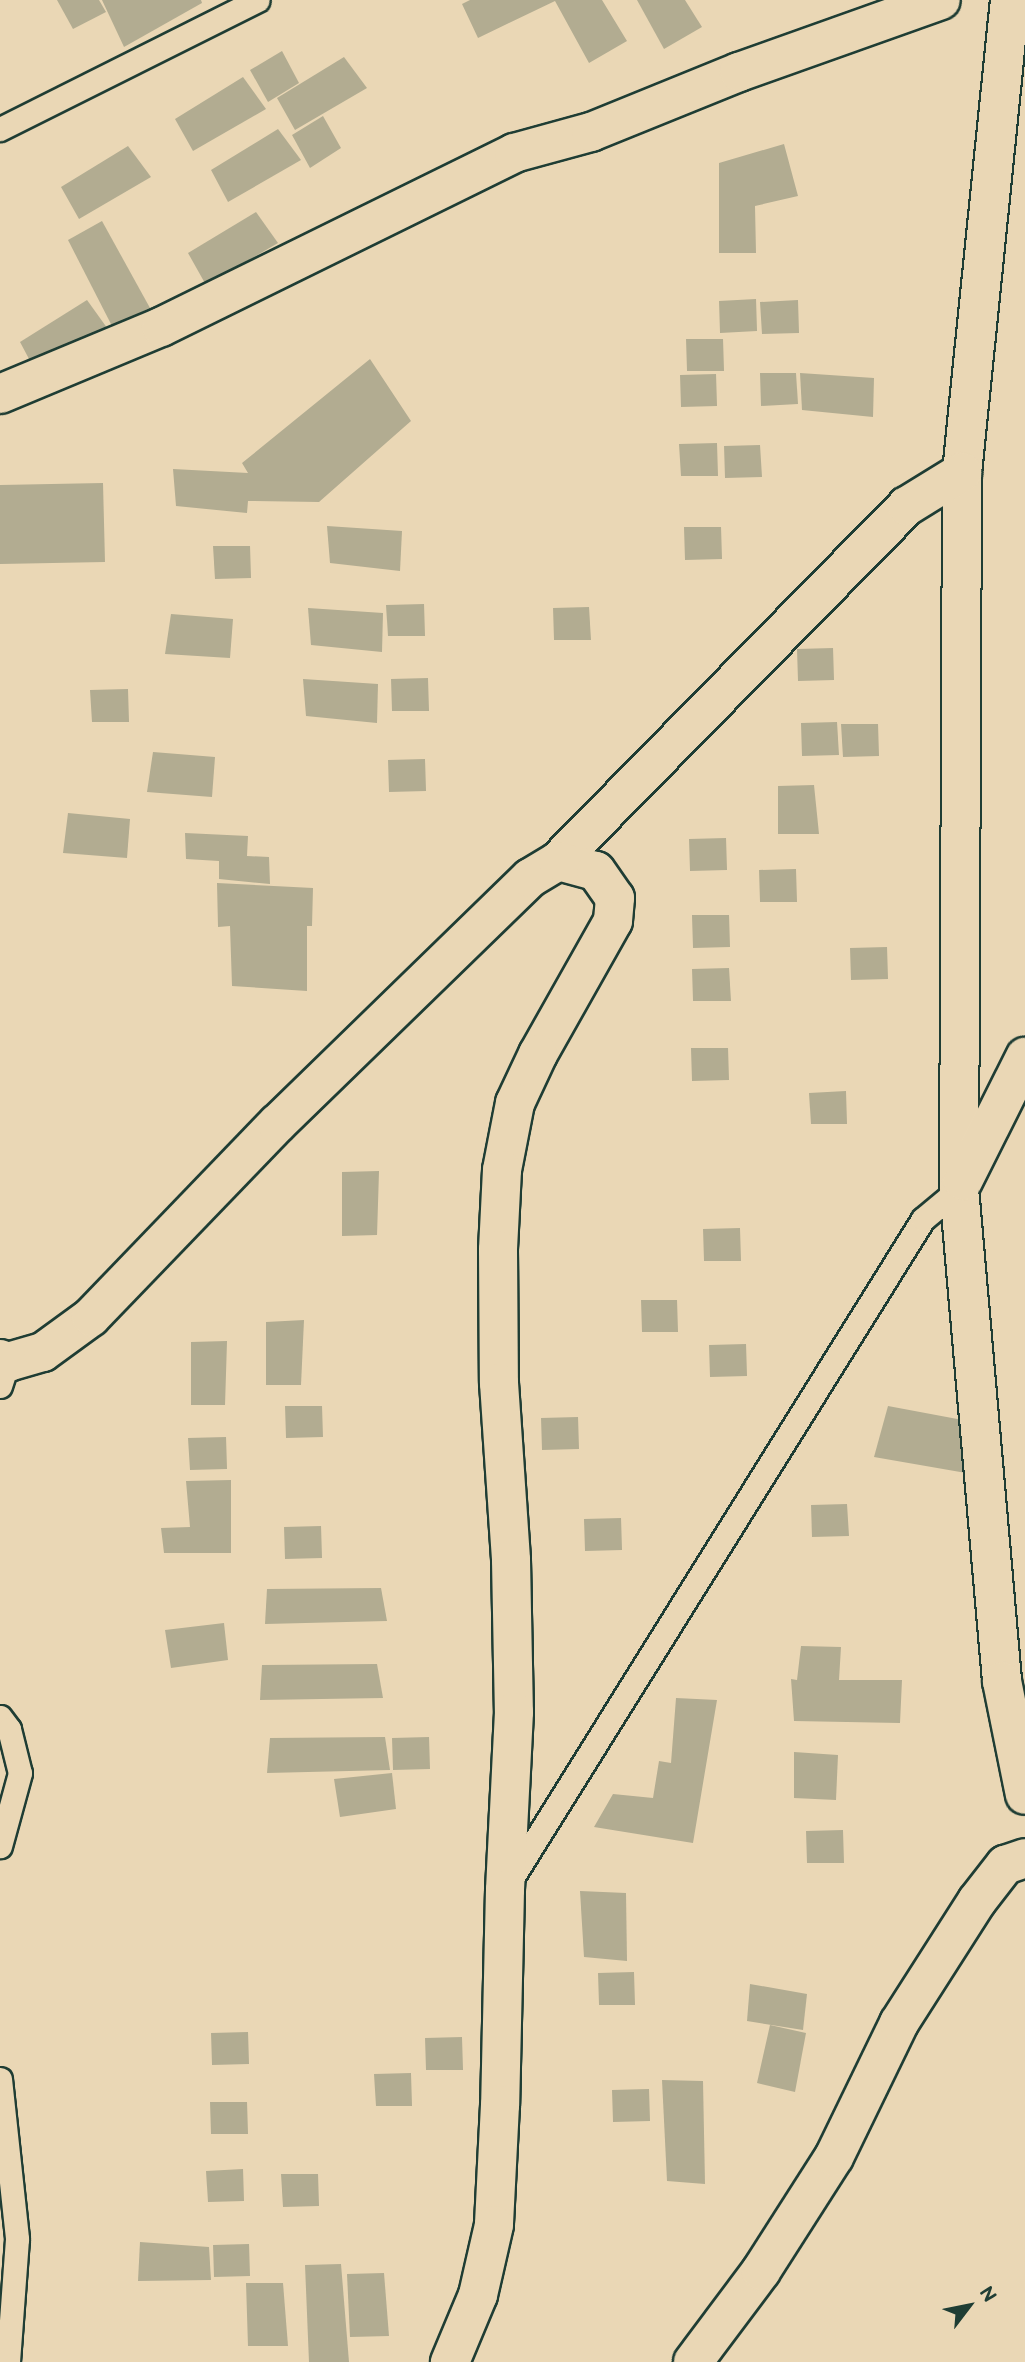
<!DOCTYPE html>
<style>
body{margin:0}
#map{position:relative;width:1025px;height:2362px;overflow:hidden;background:#ead7b5;font-family:"Balsamiq Sans",sans-serif}
div>[style]{position:absolute}
.building>*{inset:0;background:#b2ac91}
.roads{filter:drop-shadow(2px 0 #1f3d34) drop-shadow(-2px 0 #1f3d34) drop-shadow(0 2px #1f3d34) drop-shadow(0 -2px #1f3d34)}
.lane>*{height:23px;margin:-11.5px;padding:0 11.5px;transform-origin:11.5px;border-radius:11.5px;background:#ead7b5}
.street>*{height:38px;margin:-19px;padding:0 19px;transform-origin:19px;border-radius:19px;background:#ead7b5}
.secondary>*{height:38px;margin:-19px;padding:0 19px;transform-origin:19px;border-radius:19px;background:#ead7b5}
span{translate:-50% -50%;white-space:nowrap;text-align:center;line-height:1.15;-webkit-text-stroke:6px #ead7b5;paint-order:stroke}
.north{position:absolute;left:934px;top:2271px;width:70px;height:70px;-webkit-text-stroke:5px #ead7b5;paint-order:stroke;rotate:58deg;font-size:19px;font-weight:700;line-height:28px;text-align:center;color:#1f3d34}
.north::after{content:'';display:block;margin:auto;width:24px;height:32px;background:#1f3d34;clip-path:polygon(50% 0,100% 100%,50% 72%,0 100%)}
</style>
<div id="map">
<div class="building">
<i style="clip-path:polygon(57px 0,99px 0,106px 12px,73px 29px)"></i>
<i style="clip-path:polygon(102px 0,201px 0,202px 3px,124px 47px)"></i>
<i style="clip-path:polygon(470px 0,602px 0,627px 41px,589px 63px,555px 1px,478px 38px,462px 4px)"></i>
<i style="clip-path:polygon(637px 0,685px 0,702px 27px,664px 49px)"></i>
<i style="clip-path:polygon(282px 51px,299px 83px,268px 102px,250px 70px)"></i>
<i style="clip-path:polygon(344px 57px,367px 88px,295px 130px,277px 98px)"></i>
<i style="clip-path:polygon(243px 77px,266px 109px,193px 151px,175px 119px)"></i>
<i style="clip-path:polygon(323px 116px,341px 148px,310px 168px,292px 135px)"></i>
<i style="clip-path:polygon(278px 129px,301px 160px,228px 202px,211px 170px)"></i>
<i style="clip-path:polygon(784px 144px,798px 196px,755px 206px,756px 253px,719px 253px,719px 163px)"></i>
<i style="clip-path:polygon(128px 146px,151px 177px,79px 219px,61px 187px)"></i>
<i style="clip-path:polygon(256px 212px,278px 243px,206px 285px,188px 253px)"></i>
<i style="clip-path:polygon(102px 221px,150px 308px,112px 326px,68px 240px)"></i>
<i style="clip-path:polygon(756px 299px,757px 331px,720px 333px,719px 301px)"></i>
<i style="clip-path:polygon(87px 300px,110px 332px,37px 374px,20px 342px)"></i>
<i style="clip-path:polygon(798px 300px,799px 333px,762px 334px,760px 302px)"></i>
<i style="clip-path:polygon(686px 339px,723px 339px,724px 371px,687px 371px)"></i>
<i style="clip-path:polygon(370px 359px,411px 421px,319px 502px,248px 501px,247px 513px,176px 506px,173px 469px,248px 473px,242px 463px)"></i>
<i style="clip-path:polygon(760px 373px,796px 373px,798px 404px,761px 406px)"></i>
<i style="clip-path:polygon(800px 373px,874px 378px,873px 417px,802px 410px)"></i>
<i style="clip-path:polygon(716px 374px,717px 406px,681px 407px,680px 375px)"></i>
<i style="clip-path:polygon(717px 443px,718px 476px,681px 476px,679px 444px)"></i>
<i style="clip-path:polygon(760px 445px,762px 477px,725px 478px,724px 446px)"></i>
<i style="clip-path:polygon(103px 483px,105px 562px,0 564px,0 485px)"></i>
<i style="clip-path:polygon(327px 526px,402px 531px,400px 571px,330px 563px)"></i>
<i style="clip-path:polygon(684px 527px,721px 527px,722px 559px,685px 560px)"></i>
<i style="clip-path:polygon(213px 546px,250px 546px,251px 578px,215px 579px)"></i>
<i style="clip-path:polygon(424px 604px,425px 636px,388px 636px,386px 605px)"></i>
<i style="clip-path:polygon(589px 607px,591px 640px,554px 640px,553px 608px)"></i>
<i style="clip-path:polygon(308px 608px,383px 613px,382px 652px,311px 645px)"></i>
<i style="clip-path:polygon(171px 614px,233px 619px,230px 658px,165px 654px)"></i>
<i style="clip-path:polygon(833px 648px,834px 680px,798px 681px,797px 649px)"></i>
<i style="clip-path:polygon(428px 678px,429px 711px,392px 711px,391px 679px)"></i>
<i style="clip-path:polygon(303px 679px,378px 684px,377px 723px,306px 716px)"></i>
<i style="clip-path:polygon(128px 689px,129px 722px,92px 722px,90px 690px)"></i>
<i style="clip-path:polygon(837px 722px,839px 755px,802px 756px,801px 723px)"></i>
<i style="clip-path:polygon(841px 724px,878px 724px,879px 756px,843px 757px)"></i>
<i style="clip-path:polygon(153px 752px,215px 757px,212px 797px,147px 792px)"></i>
<i style="clip-path:polygon(425px 759px,426px 791px,389px 792px,388px 760px)"></i>
<i style="clip-path:polygon(814px 785px,819px 834px,778px 834px,778px 786px)"></i>
<i style="clip-path:polygon(68px 813px,130px 819px,127px 858px,63px 853px)"></i>
<i style="clip-path:polygon(185px 833px,248px 836px,247px 856px,269px 857px,270px 884px,219px 879px,219px 861px,186px 859px)"></i>
<i style="clip-path:polygon(726px 838px,727px 870px,690px 871px,689px 839px)"></i>
<i style="clip-path:polygon(796px 869px,797px 902px,760px 902px,759px 870px)"></i>
<i style="clip-path:polygon(217px 883px,313px 888px,312px 926px,307px 926px,307px 991px,232px 986px,230px 926px,218px 927px)"></i>
<i style="clip-path:polygon(692px 915px,729px 915px,730px 947px,693px 948px)"></i>
<i style="clip-path:polygon(887px 947px,888px 979px,851px 980px,850px 948px)"></i>
<i style="clip-path:polygon(729px 968px,731px 1001px,693px 1001px,692px 969px)"></i>
<i style="clip-path:polygon(691px 1048px,728px 1048px,729px 1080px,692px 1081px)"></i>
<i style="clip-path:polygon(846px 1091px,847px 1124px,811px 1124px,809px 1093px)"></i>
<i style="clip-path:polygon(379px 1171px,377px 1235px,342px 1236px,342px 1172px)"></i>
<i style="clip-path:polygon(740px 1228px,741px 1261px,704px 1261px,703px 1229px)"></i>
<i style="clip-path:polygon(641px 1300px,677px 1300px,678px 1332px,642px 1332px)"></i>
<i style="clip-path:polygon(304px 1320px,301px 1385px,266px 1385px,266px 1322px)"></i>
<i style="clip-path:polygon(227px 1341px,225px 1405px,191px 1405px,191px 1342px)"></i>
<i style="clip-path:polygon(746px 1344px,747px 1376px,710px 1377px,709px 1345px)"></i>
<i style="clip-path:polygon(285px 1406px,322px 1406px,323px 1437px,286px 1438px)"></i>
<i style="clip-path:polygon(888px 1406px,968px 1421px,966px 1473px,874px 1457px)"></i>
<i style="clip-path:polygon(578px 1417px,579px 1449px,542px 1450px,541px 1418px)"></i>
<i style="clip-path:polygon(226px 1437px,227px 1469px,190px 1470px,188px 1438px)"></i>
<i style="clip-path:polygon(231px 1480px,231px 1553px,164px 1553px,161px 1528px,190px 1527px,186px 1481px)"></i>
<i style="clip-path:polygon(847px 1504px,849px 1536px,812px 1537px,811px 1505px)"></i>
<i style="clip-path:polygon(621px 1518px,622px 1550px,585px 1551px,584px 1519px)"></i>
<i style="clip-path:polygon(321px 1526px,322px 1558px,285px 1559px,284px 1527px)"></i>
<i style="clip-path:polygon(381px 1588px,387px 1621px,265px 1624px,267px 1589px)"></i>
<i style="clip-path:polygon(224px 1623px,228px 1660px,171px 1668px,165px 1630px)"></i>
<i style="clip-path:polygon(801px 1646px,841px 1647px,839px 1680px,902px 1680px,900px 1723px,794px 1721px,791px 1679px,797px 1680px)"></i>
<i style="clip-path:polygon(377px 1664px,383px 1698px,260px 1700px,262px 1665px)"></i>
<i style="clip-path:polygon(676px 1698px,717px 1700px,693px 1843px,594px 1827px,613px 1794px,653px 1798px,659px 1761px,671px 1763px)"></i>
<i style="clip-path:polygon(385px 1737px,390px 1770px,267px 1773px,270px 1738px)"></i>
<i style="clip-path:polygon(429px 1737px,430px 1769px,393px 1770px,392px 1738px)"></i>
<i style="clip-path:polygon(794px 1752px,838px 1755px,836px 1800px,794px 1798px)"></i>
<i style="clip-path:polygon(392px 1773px,396px 1809px,340px 1817px,334px 1779px)"></i>
<i style="clip-path:polygon(843px 1830px,844px 1863px,807px 1863px,806px 1831px)"></i>
<i style="clip-path:polygon(580px 1891px,626px 1893px,627px 1961px,584px 1957px)"></i>
<i style="clip-path:polygon(634px 1972px,635px 2005px,599px 2005px,598px 1973px)"></i>
<i style="clip-path:polygon(750px 1984px,807px 1994px,803px 2030px,747px 2021px)"></i>
<i style="clip-path:polygon(770px 2025px,806px 2033px,795px 2092px,757px 2083px)"></i>
<i style="clip-path:polygon(248px 2032px,249px 2064px,212px 2065px,211px 2033px)"></i>
<i style="clip-path:polygon(462px 2037px,463px 2070px,426px 2070px,425px 2038px)"></i>
<i style="clip-path:polygon(411px 2073px,412px 2106px,376px 2106px,374px 2074px)"></i>
<i style="clip-path:polygon(662px 2080px,703px 2081px,705px 2184px,667px 2181px)"></i>
<i style="clip-path:polygon(649px 2089px,650px 2121px,613px 2122px,612px 2090px)"></i>
<i style="clip-path:polygon(210px 2102px,247px 2102px,248px 2134px,211px 2134px)"></i>
<i style="clip-path:polygon(243px 2169px,244px 2201px,208px 2202px,206px 2171px)"></i>
<i style="clip-path:polygon(281px 2174px,318px 2174px,319px 2206px,283px 2207px)"></i>
<i style="clip-path:polygon(140px 2242px,209px 2247px,211px 2280px,138px 2281px)"></i>
<i style="clip-path:polygon(249px 2244px,250px 2276px,214px 2277px,213px 2245px)"></i>
<i style="clip-path:polygon(341px 2264px,349px 2362px,309px 2362px,305px 2265px)"></i>
<i style="clip-path:polygon(384px 2273px,389px 2336px,350px 2337px,347px 2274px)"></i>
<i style="clip-path:polygon(246px 2283px,283px 2283px,288px 2346px,248px 2346px)"></i>
</div>
<div class="roads">
<div class="lane">
<i style="left:0;top:129px;width:288px;rotate:-26.6deg"></i>
<i style="left:0;top:1386px;width:25px;rotate:-72deg"></i>
<i style="left:0;top:1717px;width:15px;rotate:53deg"></i>
<i style="left:9px;top:1729px;width:45px;rotate:76deg"></i>
<i style="left:20px;top:1773px;width:76px;rotate:105.3deg"></i>
<i style="left:510px;top:1881px;width:780px;rotate:-58.04deg"></i>
<i style="left:923px;top:1219px;width:47px;rotate:-39.8deg"></i>
<i style="left:0;top:2079px;width:161px;rotate:83.9deg"></i>
<i style="left:17px;top:2239px;width:123px;rotate:94.2deg"></i>
</div>
<div class="street">
<i style="left:1010px;top:0;width:474px;rotate:95.8deg"></i>
<i style="left:962px;top:472px;width:717px;rotate:90.24deg"></i>
<i style="left:959px;top:1189px;width:494px;rotate:85deg"></i>
<i style="left:1002px;top:1681px;width:116px;rotate:78.6deg"></i>
<i style="left:0;top:394px;width:174px;rotate:-22.6deg"></i>
<i style="left:161px;top:327px;width:394px;rotate:-26.2deg"></i>
<i style="left:514px;top:153px;width:80px;rotate:-15.3deg"></i>
<i style="left:591px;top:132px;width:160px;rotate:-22.1deg"></i>
<i style="left:739px;top:72px;width:214px;rotate:-19.6deg"></i>
<i style="left:558px;top:861px;width:498px;rotate:-45.5deg"></i>
<i style="left:907px;top:506px;width:65px;rotate:-31.7deg"></i>
<i style="left:963px;top:1181px;width:139px;rotate:-63.4deg"></i>
</div>
<div class="secondary">
<i style="left:0;top:1359px;width:9px;rotate:21deg"></i>
<i style="left:8px;top:1362px;width:36px;rotate:-16deg"></i>
<i style="left:43px;top:1352px;width:59px;rotate:-36.1deg"></i>
<i style="left:91px;top:1317px;width:268px;rotate:-46.1deg"></i>
<i style="left:277px;top:1124px;width:353px;rotate:-44.2deg"></i>
<i style="left:530px;top:878px;width:33px;rotate:-31deg"></i>
<i style="left:558px;top:861px;width:39px;rotate:15deg"></i>
<i style="left:596px;top:871px;width:33px;rotate:55deg"></i>
<i style="left:615px;top:898px;width:23px;rotate:95deg"></i>
<i style="left:613px;top:921px;width:153px;rotate:119.4deg"></i>
<i style="left:538px;top:1054px;width:54px;rotate:115.1deg"></i>
<i style="left:515px;top:1103px;width:68px;rotate:101deg"></i>
<i style="left:502px;top:1170px;width:80px;rotate:92.9deg"></i>
<i style="left:498px;top:1250px;width:133px;rotate:89.6deg"></i>
<i style="left:499px;top:1383px;width:177px;rotate:86.1deg"></i>
<i style="left:511px;top:1560px;width:152px;rotate:88.9deg"></i>
<i style="left:514px;top:1712px;width:178px;rotate:92.9deg"></i>
<i style="left:505px;top:1890px;width:215px;rotate:91.3deg"></i>
<i style="left:500px;top:2105px;width:120px;rotate:92.9deg"></i>
<i style="left:494px;top:2225px;width:72px;rotate:102.9deg"></i>
<i style="left:478px;top:2295px;width:73px;rotate:112.7deg"></i>
<i style="left:693px;top:2362px;width:114px;rotate:-53.2deg"></i>
<i style="left:761px;top:2271px;width:135px;rotate:-57.4deg"></i>
<i style="left:834px;top:2157px;width:149px;rotate:-64.1deg"></i>
<i style="left:899px;top:2023px;width:145px;rotate:-57.4deg"></i>
<i style="left:977px;top:1901px;width:46px;rotate:-52.1deg"></i>
<i style="left:1005px;top:1865px;width:21px;rotate:-19deg"></i>
</div>
</div>
<div class="north">N</div>
</div>
